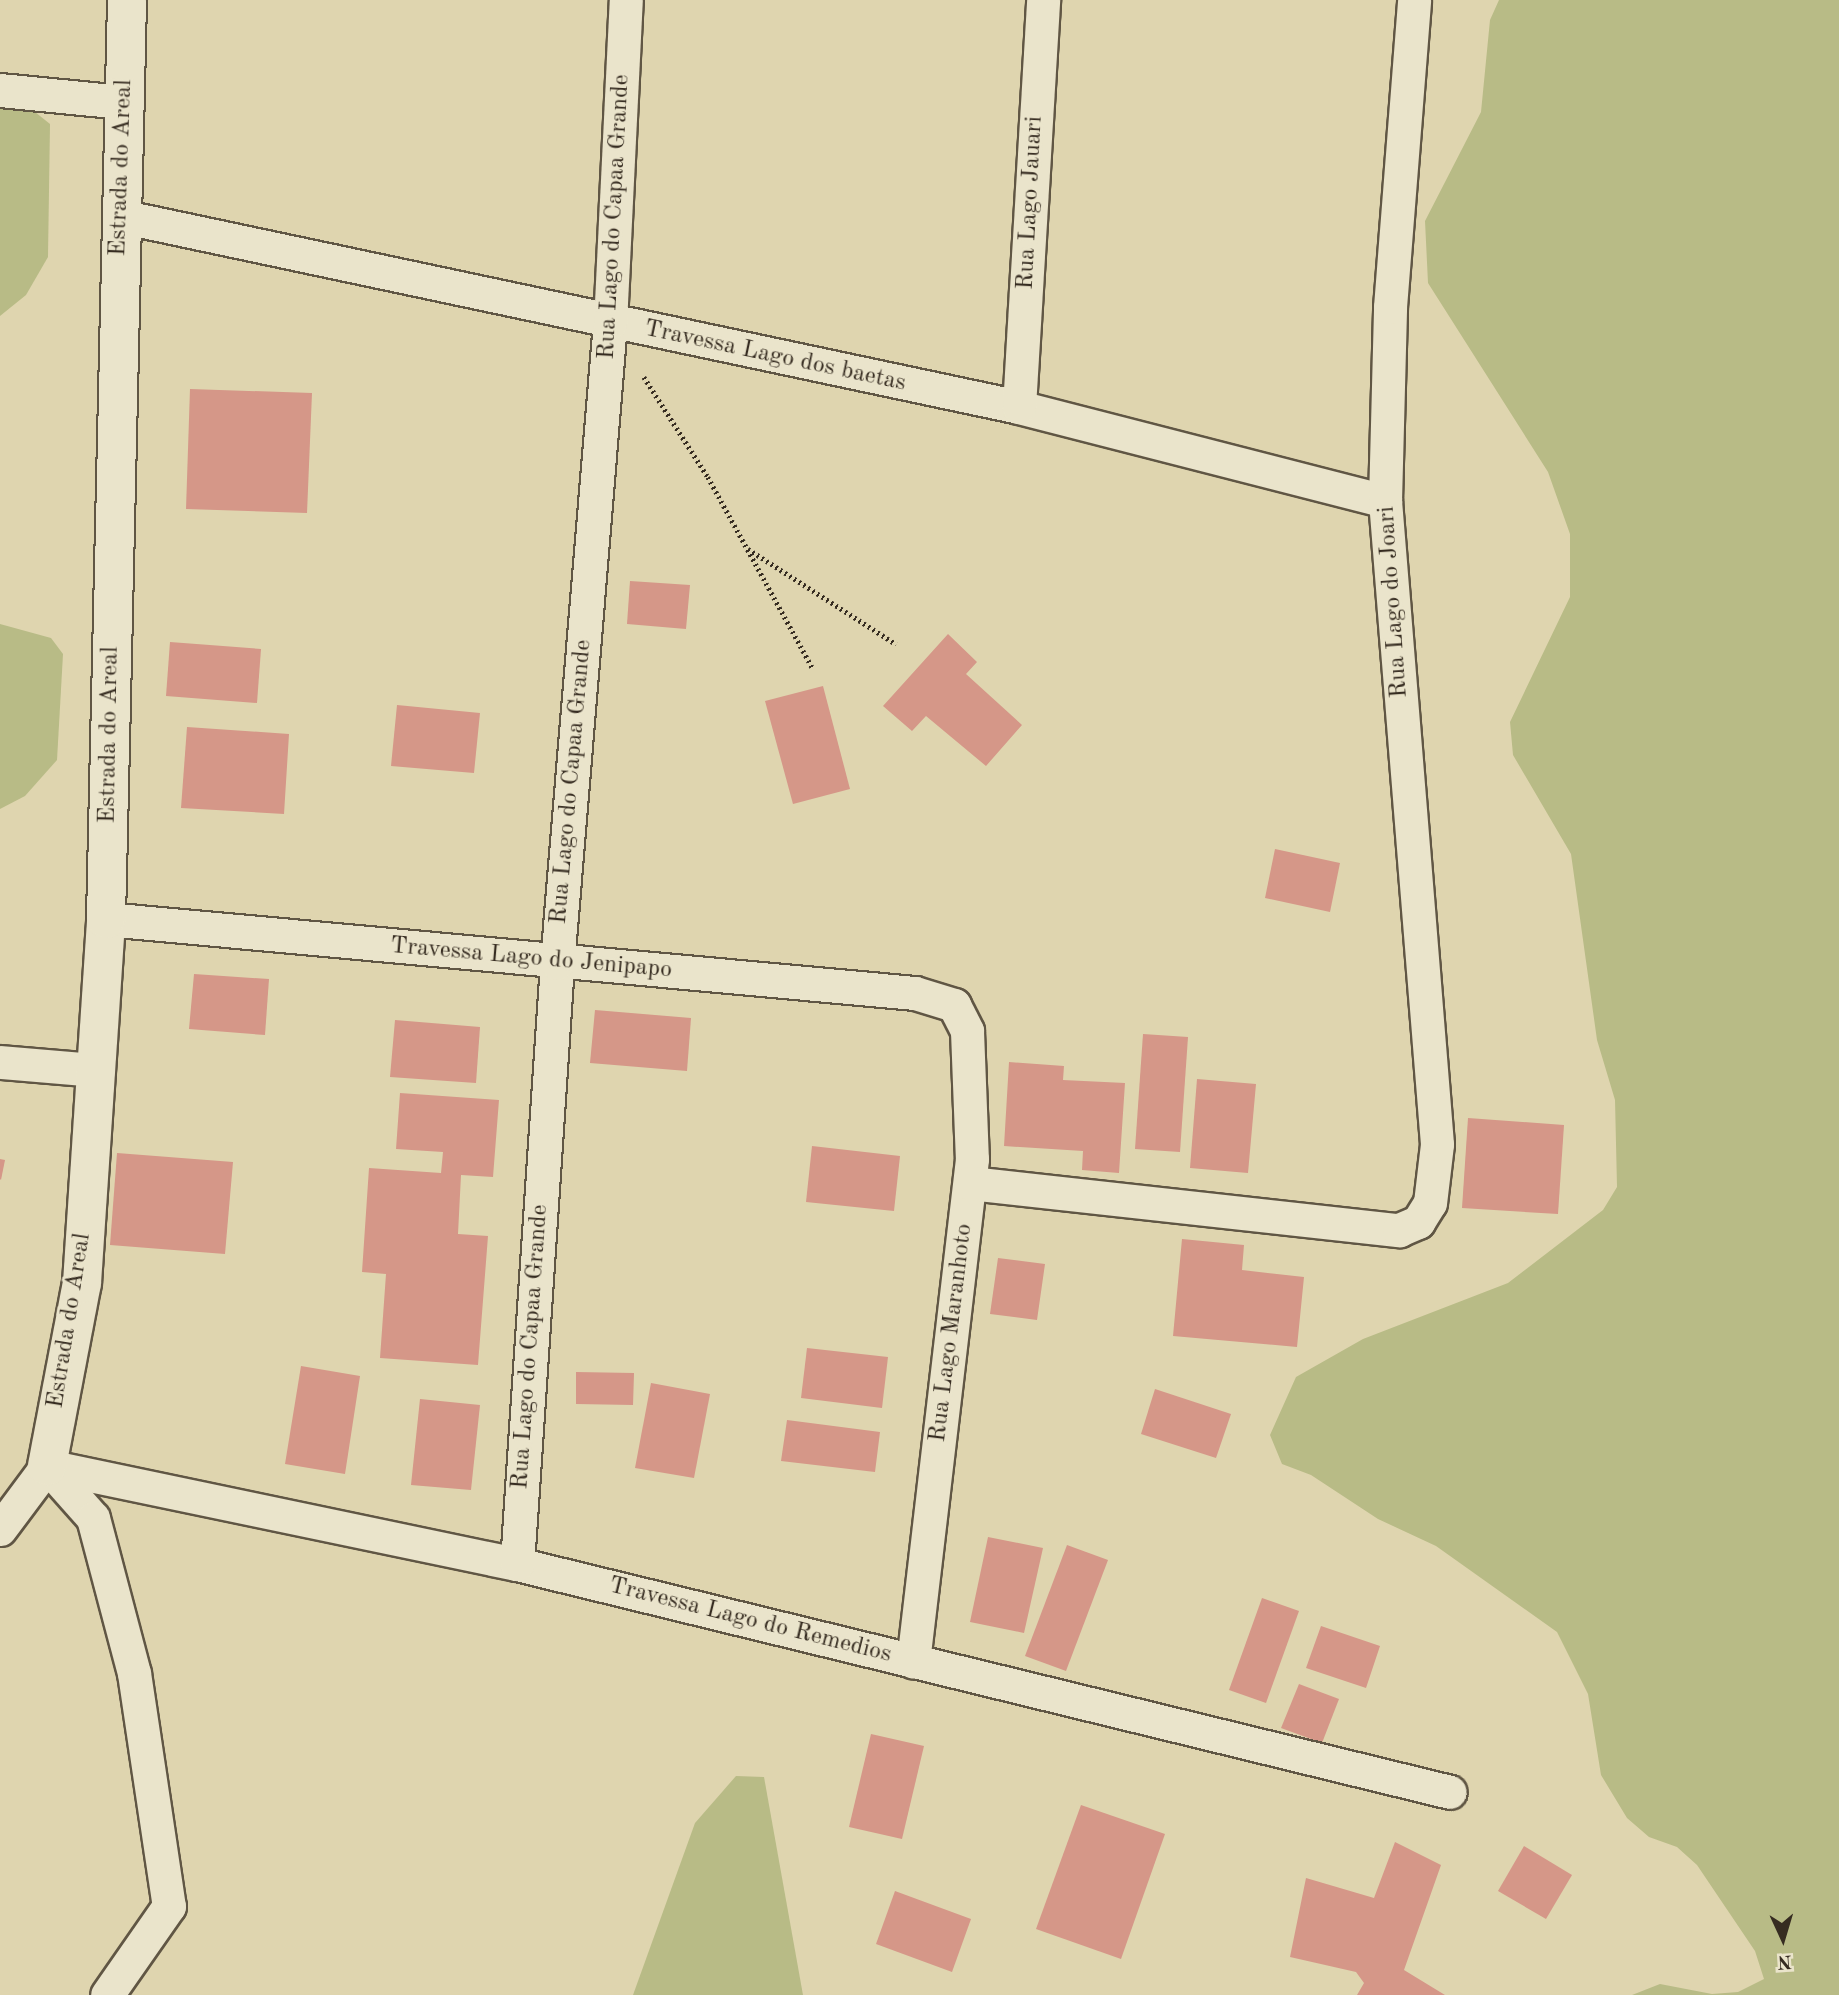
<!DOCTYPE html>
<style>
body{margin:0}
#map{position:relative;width:1839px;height:1995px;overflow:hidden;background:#dfd5af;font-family:"Old Standard TT",serif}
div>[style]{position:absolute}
.green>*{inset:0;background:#b8bb86}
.building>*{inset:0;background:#d59788}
.path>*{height:4.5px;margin-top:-2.25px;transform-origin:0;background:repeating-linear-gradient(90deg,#362c21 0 2px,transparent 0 5.5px)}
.roads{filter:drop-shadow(2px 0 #605644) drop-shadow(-2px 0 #605644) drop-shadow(0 2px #605644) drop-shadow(0 -2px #605644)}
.minor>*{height:33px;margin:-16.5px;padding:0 16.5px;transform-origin:16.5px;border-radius:16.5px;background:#eae4cb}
.tertiary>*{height:38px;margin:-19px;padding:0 19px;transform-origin:19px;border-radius:19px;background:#eae4cb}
span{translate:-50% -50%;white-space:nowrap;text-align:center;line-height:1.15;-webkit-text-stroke:5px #eae4cb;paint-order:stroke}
.street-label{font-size:24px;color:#362c21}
.north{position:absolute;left:1748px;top:1904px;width:70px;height:70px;-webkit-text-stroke:5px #eae4cb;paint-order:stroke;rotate:176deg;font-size:19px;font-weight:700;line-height:28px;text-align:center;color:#362c21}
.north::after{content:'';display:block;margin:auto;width:24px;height:32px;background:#362c21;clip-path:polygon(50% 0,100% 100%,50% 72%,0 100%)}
</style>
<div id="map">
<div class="green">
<i style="clip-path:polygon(1499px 0,1839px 0,1839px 1995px,1632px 1995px,1660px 1984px,1712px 1994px,1738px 1992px,1764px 1979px,1755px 1951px,1697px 1865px,1677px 1847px,1649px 1837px,1627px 1818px,1601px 1775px,1588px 1694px,1557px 1632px,1436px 1546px,1378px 1519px,1311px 1475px,1282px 1464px,1270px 1435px,1296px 1377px,1363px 1339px,1508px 1283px,1603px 1210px,1617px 1187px,1615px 1100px,1597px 1040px,1571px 854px,1513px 755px,1510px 722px,1570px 597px,1570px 534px,1548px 472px,1428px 283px,1425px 221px,1481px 112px,1490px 20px)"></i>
<i style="clip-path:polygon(0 106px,35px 112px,50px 124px,48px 257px,26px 295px,0 316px)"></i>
<i style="clip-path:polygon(0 624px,51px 638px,63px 654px,57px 760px,25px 796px,0 809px)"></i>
<i style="clip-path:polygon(736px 1776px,764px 1777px,803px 1995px,633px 1995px,695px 1823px)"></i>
</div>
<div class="building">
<i style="clip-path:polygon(190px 389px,312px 393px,307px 513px,186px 509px)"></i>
<i style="clip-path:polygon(630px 581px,690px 585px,686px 629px,627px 624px)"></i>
<i style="clip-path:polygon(948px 634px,977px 662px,966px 674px,1022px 725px,986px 766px,926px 716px,912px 731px,883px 706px)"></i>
<i style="clip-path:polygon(170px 642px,261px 649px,257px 703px,166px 696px)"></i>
<i style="clip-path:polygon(823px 686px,850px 789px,793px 804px,765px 701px)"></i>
<i style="clip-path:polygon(397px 705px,480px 713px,474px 773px,391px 766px)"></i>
<i style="clip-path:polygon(187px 727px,289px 734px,284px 814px,181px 808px)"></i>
<i style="clip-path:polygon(1275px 849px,1340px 863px,1330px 912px,1265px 898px)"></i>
<i style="clip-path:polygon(194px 974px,269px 979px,265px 1035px,189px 1029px)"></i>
<i style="clip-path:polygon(595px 1010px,691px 1018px,687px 1071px,590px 1063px)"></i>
<i style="clip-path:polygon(395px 1020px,480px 1027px,476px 1083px,390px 1077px)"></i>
<i style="clip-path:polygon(1143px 1034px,1188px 1037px,1180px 1152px,1135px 1149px)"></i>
<i style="clip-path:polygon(1009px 1062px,1064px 1066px,1063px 1080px,1125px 1083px,1119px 1173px,1082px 1170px,1083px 1151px,1004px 1146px)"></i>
<i style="clip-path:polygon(1197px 1079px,1256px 1084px,1248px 1173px,1190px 1168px)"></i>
<i style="clip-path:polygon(400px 1093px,499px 1100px,493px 1177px,461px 1175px,458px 1234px,488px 1236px,478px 1365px,380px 1358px,386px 1274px,362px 1272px,369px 1168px,441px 1173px,443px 1152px,396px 1149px)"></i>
<i style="clip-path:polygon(1468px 1118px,1564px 1125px,1558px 1214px,1462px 1208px)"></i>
<i style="clip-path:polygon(812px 1146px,900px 1156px,894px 1211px,806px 1202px)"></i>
<i style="clip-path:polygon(117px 1153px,233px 1162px,225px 1254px,110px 1245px)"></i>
<i style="clip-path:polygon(0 1159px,5px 1160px,1px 1180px,0 1179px)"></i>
<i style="clip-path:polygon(1182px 1239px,1244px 1245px,1242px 1270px,1304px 1277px,1297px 1347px,1173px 1336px)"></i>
<i style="clip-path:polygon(998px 1258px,1045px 1264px,1037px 1320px,990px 1314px)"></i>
<i style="clip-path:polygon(807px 1348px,888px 1357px,882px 1408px,801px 1398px)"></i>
<i style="clip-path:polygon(301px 1366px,360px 1376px,345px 1474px,285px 1464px)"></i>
<i style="clip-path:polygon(576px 1372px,634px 1373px,633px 1405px,576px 1404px)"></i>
<i style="clip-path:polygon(651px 1383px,710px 1394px,694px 1478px,635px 1468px)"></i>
<i style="clip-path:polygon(1155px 1389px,1231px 1414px,1216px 1458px,1141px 1434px)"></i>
<i style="clip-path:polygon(420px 1399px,480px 1405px,471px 1490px,411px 1485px)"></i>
<i style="clip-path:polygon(787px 1420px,880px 1432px,875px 1472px,781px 1461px)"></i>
<i style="clip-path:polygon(988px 1537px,1043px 1548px,1024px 1633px,970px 1622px)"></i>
<i style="clip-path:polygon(1067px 1545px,1108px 1560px,1066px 1671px,1025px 1656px)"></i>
<i style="clip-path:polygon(1262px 1598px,1299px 1611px,1266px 1703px,1229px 1690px)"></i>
<i style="clip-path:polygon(1321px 1626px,1380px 1646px,1366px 1688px,1306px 1668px)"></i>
<i style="clip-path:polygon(1299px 1684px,1339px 1699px,1322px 1743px,1281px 1728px)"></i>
<i style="clip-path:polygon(871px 1734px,924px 1746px,902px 1839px,849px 1827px)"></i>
<i style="clip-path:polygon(1081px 1805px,1165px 1834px,1121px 1959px,1036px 1929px)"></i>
<i style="clip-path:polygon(1395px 1842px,1441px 1865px,1404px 1970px,1445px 1995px,1357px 1995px,1364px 1983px,1356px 1972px,1290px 1957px,1306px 1878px,1374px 1898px)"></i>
<i style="clip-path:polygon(1524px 1846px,1572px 1875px,1546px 1919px,1498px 1891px)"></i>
<i style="clip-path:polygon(895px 1891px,971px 1919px,952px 1972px,876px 1944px)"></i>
</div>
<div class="path">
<i style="left:644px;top:377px;width:119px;rotate:57.4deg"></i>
<i style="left:708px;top:477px;width:219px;rotate:61.3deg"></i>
<i style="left:748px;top:549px;width:176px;rotate:32.7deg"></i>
</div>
<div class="roads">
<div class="minor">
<i style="left:0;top:90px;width:124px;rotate:5.6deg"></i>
<i style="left:120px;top:216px;width:919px;rotate:11.99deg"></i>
<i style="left:1019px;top:407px;width:378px;rotate:14.4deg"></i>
<i style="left:1019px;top:407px;width:408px;rotate:-86.6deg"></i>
<i style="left:106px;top:919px;width:812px;rotate:5.23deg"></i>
<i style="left:915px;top:993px;width:41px;rotate:17.1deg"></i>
<i style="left:954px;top:1005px;width:29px;rotate:63deg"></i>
<i style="left:967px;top:1031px;width:128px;rotate:87.8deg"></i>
<i style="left:972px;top:1159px;width:506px;rotate:96.69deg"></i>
<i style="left:0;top:1062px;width:95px;rotate:4.8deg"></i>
<i style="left:970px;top:1183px;width:432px;rotate:6.3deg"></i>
<i style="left:1399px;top:1230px;width:21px;rotate:-23deg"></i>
<i style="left:1418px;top:1222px;width:22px;rotate:-58deg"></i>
<i style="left:1430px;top:1203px;width:59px;rotate:-83.2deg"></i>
<i style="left:1437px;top:1144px;width:645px;rotate:-94.62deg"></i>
<i style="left:1385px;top:501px;width:194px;rotate:-88.5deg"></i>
<i style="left:1390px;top:307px;width:308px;rotate:-85.5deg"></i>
<i style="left:47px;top:1466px;width:480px;rotate:11.8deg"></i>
<i style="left:517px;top:1564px;width:960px;rotate:13.73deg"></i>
<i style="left:47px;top:1466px;width:69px;rotate:48.5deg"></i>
<i style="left:93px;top:1518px;width:160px;rotate:75.2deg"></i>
<i style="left:134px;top:1673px;width:236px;rotate:81.5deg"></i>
<i style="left:169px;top:1906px;width:108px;rotate:124.9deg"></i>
<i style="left:0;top:1529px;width:79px;rotate:-53.3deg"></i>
<i style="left:517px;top:1564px;width:602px;rotate:-86.19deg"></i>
<i style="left:557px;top:963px;width:642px;rotate:-85.27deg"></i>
<i style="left:610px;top:323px;width:323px;rotate:-87.2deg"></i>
</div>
<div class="tertiary">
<i style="left:47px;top:1466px;width:186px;rotate:-79.2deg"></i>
<i style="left:82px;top:1283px;width:365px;rotate:-86.2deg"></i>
<i style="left:106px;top:919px;width:919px;rotate:-88.69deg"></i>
</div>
</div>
<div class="street-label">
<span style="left:122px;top:168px;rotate:-88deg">Estrada do Areal</span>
<span style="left:1031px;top:203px;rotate:-87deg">Rua Lago Jauari</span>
<span style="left:615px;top:217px;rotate:-87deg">Rua Lago do Capaa Grande</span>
<span style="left:775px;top:357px;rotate:12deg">Travessa Lago dos baetas</span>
<span style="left:1394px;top:602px;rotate:-94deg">Rua Lago do Joari</span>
<span style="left:110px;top:735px;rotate:-89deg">Estrada do Areal</span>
<span style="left:572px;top:782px;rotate:-85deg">Rua Lago do Capaa Grande</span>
<span style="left:531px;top:959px;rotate:5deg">Travessa Lago do Jenipapo</span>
<span style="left:70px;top:1321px;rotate:-81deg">Estrada do Areal</span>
<span style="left:952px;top:1333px;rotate:-83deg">Rua Lago Maranhoto</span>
<span style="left:531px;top:1347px;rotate:-86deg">Rua Lago do Capaa Grande</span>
<span style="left:750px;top:1621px;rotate:14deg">Travessa Lago do Remedios</span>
</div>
<div class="north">N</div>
</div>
